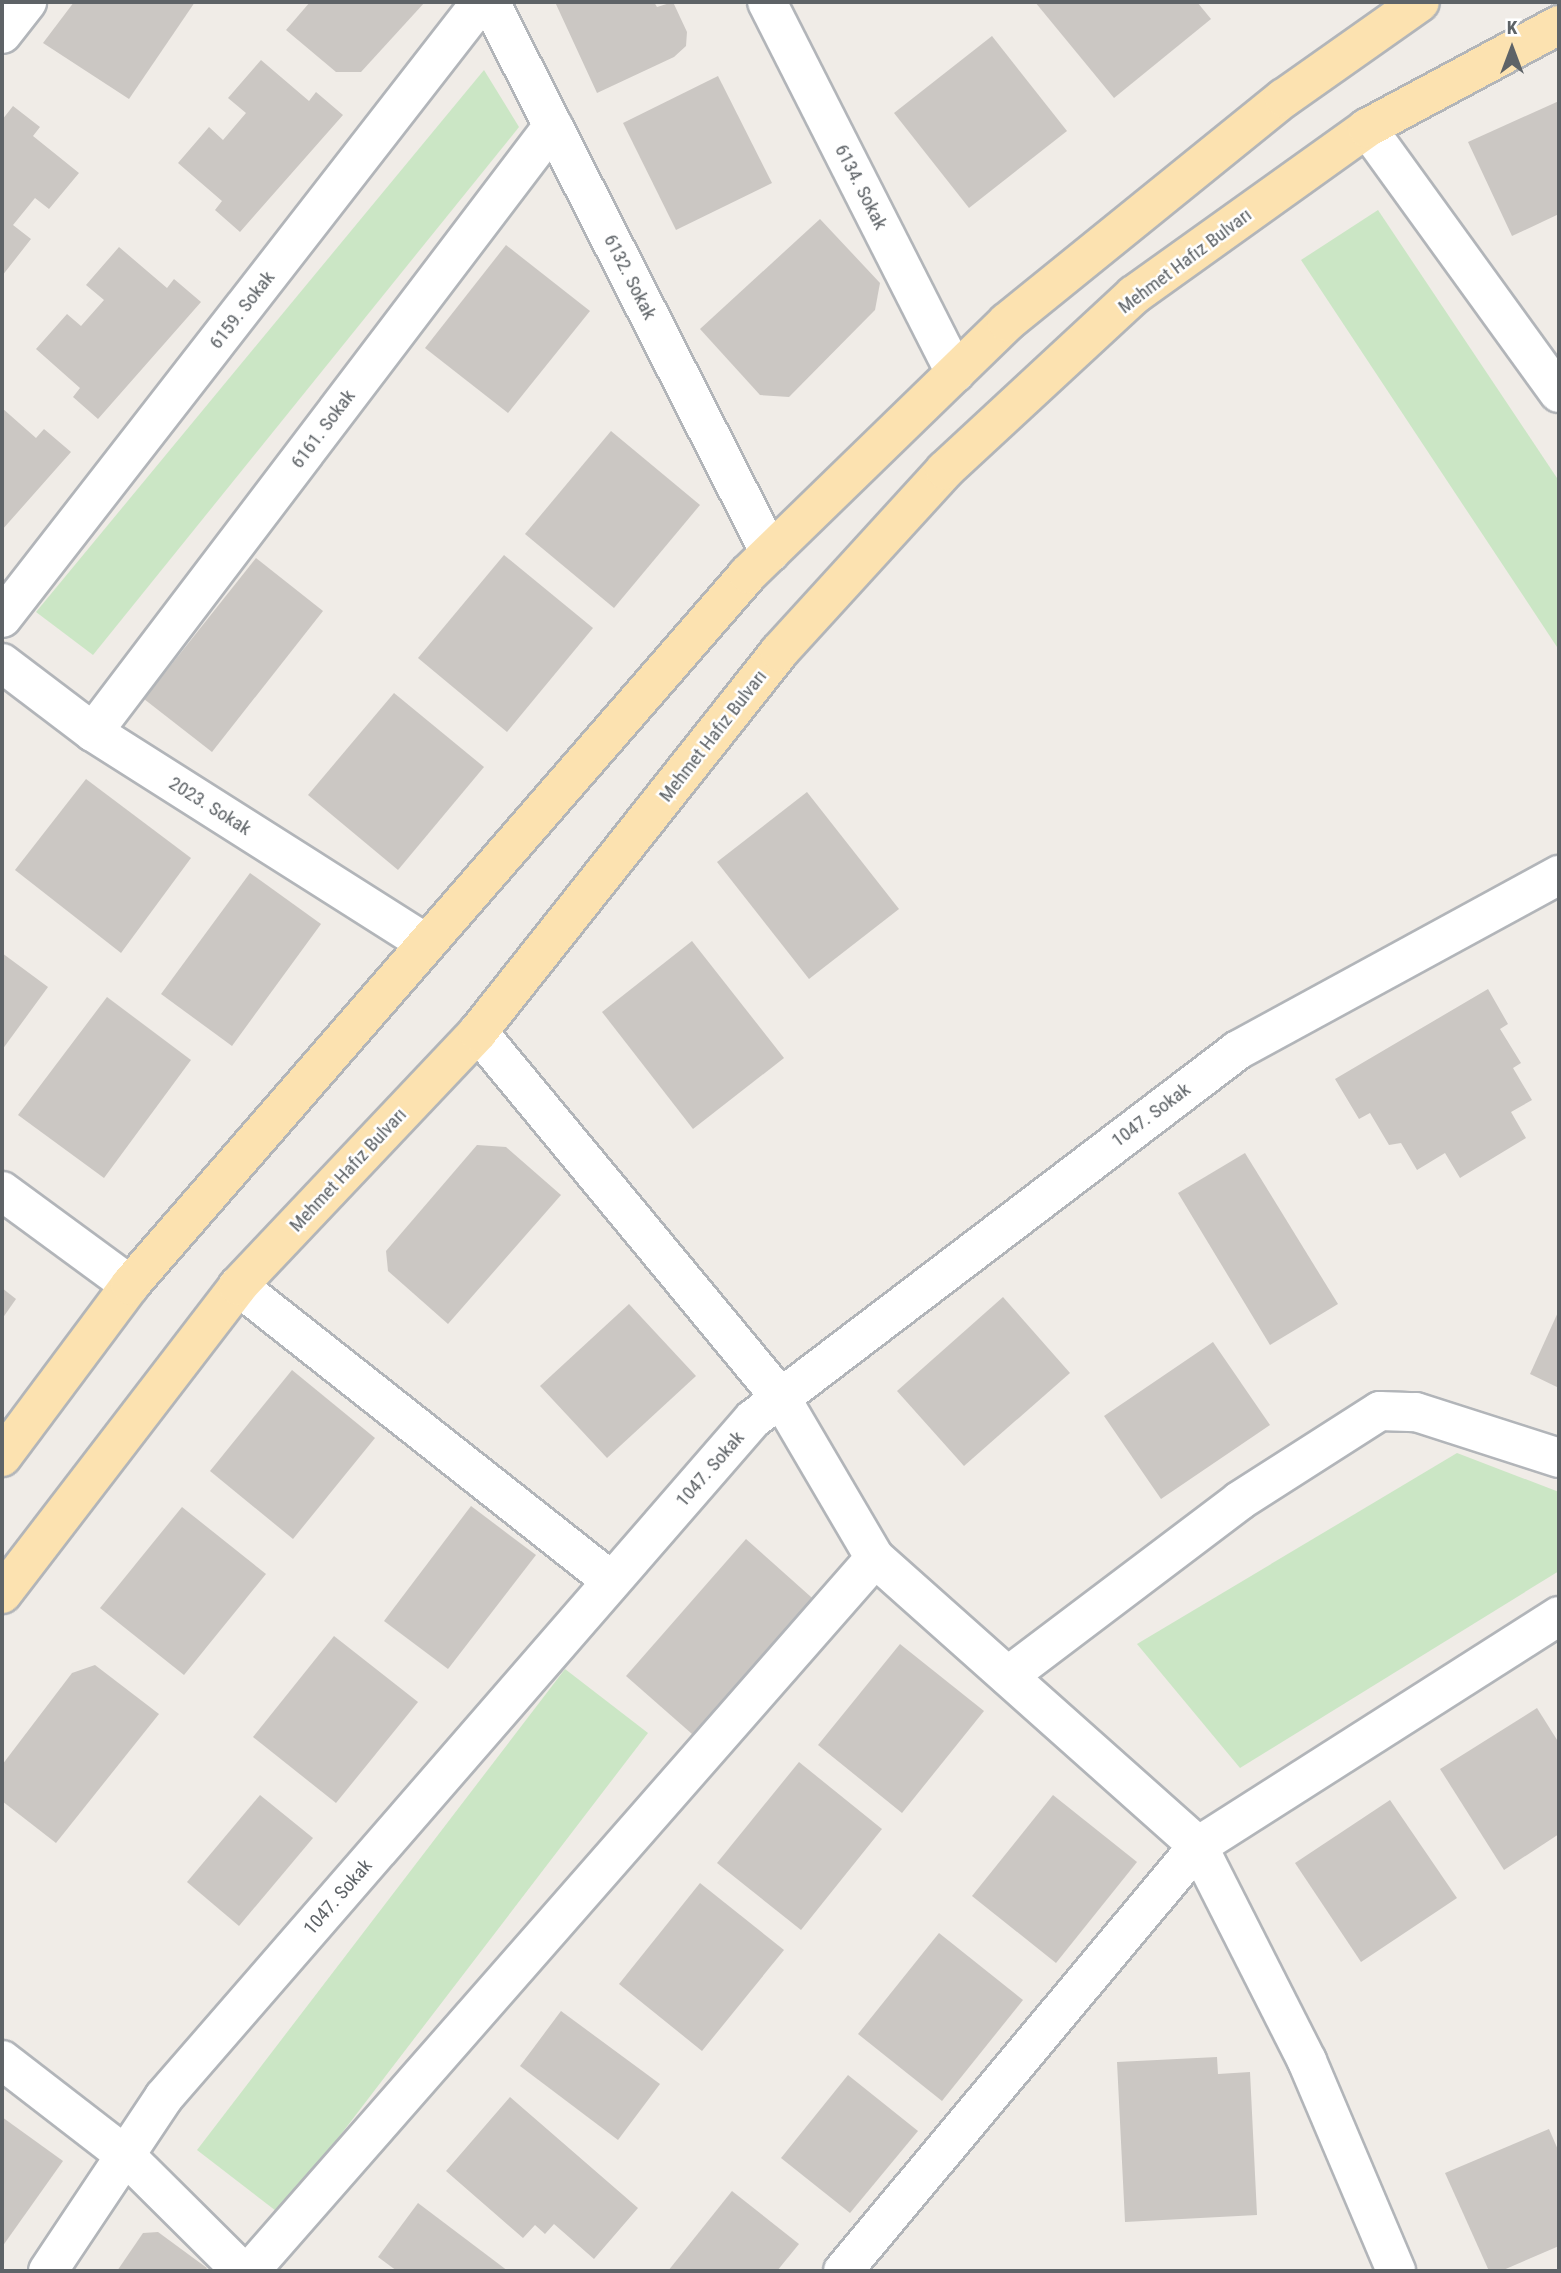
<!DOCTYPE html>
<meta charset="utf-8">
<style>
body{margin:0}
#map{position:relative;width:1561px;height:2273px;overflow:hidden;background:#f0ece7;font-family:"Roboto Condensed",sans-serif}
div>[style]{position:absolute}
.green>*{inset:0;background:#cbe6c5}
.building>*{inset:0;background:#cbc7c3}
.roads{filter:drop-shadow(2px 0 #b2b5b9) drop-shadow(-2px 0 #b2b5b9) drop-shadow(0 2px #b2b5b9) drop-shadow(0 -2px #b2b5b9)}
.minor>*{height:38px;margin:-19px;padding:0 19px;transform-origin:19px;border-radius:19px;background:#fff}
.major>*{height:38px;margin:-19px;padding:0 19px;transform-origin:19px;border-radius:19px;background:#fce2b0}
span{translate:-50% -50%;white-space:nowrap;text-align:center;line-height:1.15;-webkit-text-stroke:5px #fff;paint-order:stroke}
.street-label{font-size:19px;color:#5e6367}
.frame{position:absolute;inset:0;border:4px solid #5e6367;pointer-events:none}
.north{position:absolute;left:1477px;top:14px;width:70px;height:70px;-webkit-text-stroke:5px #fff;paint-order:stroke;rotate:0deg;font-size:19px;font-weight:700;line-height:28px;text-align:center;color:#5e6367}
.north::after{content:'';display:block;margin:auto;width:24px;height:32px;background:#5e6367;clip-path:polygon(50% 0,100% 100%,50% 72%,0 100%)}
</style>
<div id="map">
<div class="green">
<i style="clip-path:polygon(484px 70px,519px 127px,93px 655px,36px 612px)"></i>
<i style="clip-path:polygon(1378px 210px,1559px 481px,1559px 650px,1301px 260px)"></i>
<i style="clip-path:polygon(1457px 1453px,1559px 1492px,1559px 1571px,1240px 1768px,1137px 1644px)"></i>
<i style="clip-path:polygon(565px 1669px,648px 1733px,280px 2214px,197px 2150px)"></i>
</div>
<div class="building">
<i style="clip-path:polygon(74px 2px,195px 2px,129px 99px,43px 43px)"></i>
<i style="clip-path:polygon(310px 2px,425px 2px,361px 72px,336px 72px,286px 30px)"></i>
<i style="clip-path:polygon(555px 2px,654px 2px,657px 7px,673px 2px,687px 32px,686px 46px,674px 57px,597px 93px)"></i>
<i style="clip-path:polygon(1035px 2px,1197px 2px,1211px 19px,1114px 98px)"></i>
<i style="clip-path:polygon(992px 36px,1067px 131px,969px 208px,894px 113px)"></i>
<i style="clip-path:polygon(261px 60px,309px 101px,316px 92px,343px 115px,240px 232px,215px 210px,222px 201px,178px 163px,209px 127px,223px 140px,246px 113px,228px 98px)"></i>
<i style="clip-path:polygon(718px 76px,772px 183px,676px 230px,623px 123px)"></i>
<i style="clip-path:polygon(1559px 101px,1559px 214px,1512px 236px,1468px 142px)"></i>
<i style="clip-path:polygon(13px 106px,40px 127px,33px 136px,79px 173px,49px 209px,35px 198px,13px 225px,31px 239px,2px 276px,2px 120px)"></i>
<i style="clip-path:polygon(820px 219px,880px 283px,875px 310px,789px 397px,760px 395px,700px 329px)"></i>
<i style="clip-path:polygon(506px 245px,590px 311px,508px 413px,425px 348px)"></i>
<i style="clip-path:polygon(119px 247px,167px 288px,174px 279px,201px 302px,98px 419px,73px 397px,80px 388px,36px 349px,67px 314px,81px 326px,104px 300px,86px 285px)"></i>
<i style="clip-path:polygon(2px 408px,36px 438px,44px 429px,71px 452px,2px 530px)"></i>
<i style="clip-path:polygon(611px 431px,700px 505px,614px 608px,525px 534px)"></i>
<i style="clip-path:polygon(504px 555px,593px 628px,507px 732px,418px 658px)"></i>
<i style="clip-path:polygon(256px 558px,323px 611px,212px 752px,144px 699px)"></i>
<i style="clip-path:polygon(394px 693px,484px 767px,398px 870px,308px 795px)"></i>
<i style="clip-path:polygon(86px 779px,191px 858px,121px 953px,15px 870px)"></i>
<i style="clip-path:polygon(807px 792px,899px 909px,809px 979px,717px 862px)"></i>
<i style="clip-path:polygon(250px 873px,321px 924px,232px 1046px,161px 994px)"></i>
<i style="clip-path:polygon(692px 941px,784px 1058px,693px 1129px,602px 1012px)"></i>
<i style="clip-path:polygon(2px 953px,48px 987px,2px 1050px)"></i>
<i style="clip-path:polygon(1488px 989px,1508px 1024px,1500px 1029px,1521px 1063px,1513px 1068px,1532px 1100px,1511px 1112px,1526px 1138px,1460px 1178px,1445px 1153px,1417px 1170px,1401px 1143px,1389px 1145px,1370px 1113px,1359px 1119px,1335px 1079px)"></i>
<i style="clip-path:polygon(107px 997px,191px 1060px,104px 1178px,18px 1115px)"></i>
<i style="clip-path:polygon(477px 1145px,506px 1147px,561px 1195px,448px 1324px,388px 1271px,386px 1251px)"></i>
<i style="clip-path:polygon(1245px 1153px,1338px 1304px,1270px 1345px,1178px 1193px)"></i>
<i style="clip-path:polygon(2px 1288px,16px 1299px,2px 1319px)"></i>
<i style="clip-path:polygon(1003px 1297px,1070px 1373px,964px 1466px,897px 1391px)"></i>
<i style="clip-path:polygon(629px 1304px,696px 1376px,607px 1458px,540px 1386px)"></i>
<i style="clip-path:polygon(1559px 1310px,1559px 1388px,1530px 1374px)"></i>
<i style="clip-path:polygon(1213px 1342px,1270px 1425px,1161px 1499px,1104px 1416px)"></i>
<i style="clip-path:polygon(292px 1370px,375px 1438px,293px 1539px,210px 1471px)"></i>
<i style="clip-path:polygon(471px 1506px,536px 1555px,448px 1669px,384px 1621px)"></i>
<i style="clip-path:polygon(182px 1507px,266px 1574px,184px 1675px,100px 1608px)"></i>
<i style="clip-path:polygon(746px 1539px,820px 1605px,700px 1741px,626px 1676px)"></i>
<i style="clip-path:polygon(334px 1636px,418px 1702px,336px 1803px,253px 1737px)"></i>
<i style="clip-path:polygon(900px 1644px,984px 1711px,902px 1813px,818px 1745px)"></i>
<i style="clip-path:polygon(95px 1665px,159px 1714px,56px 1843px,2px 1801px,2px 1765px,72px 1673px)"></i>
<i style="clip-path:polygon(1537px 1708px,1559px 1743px,1559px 1834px,1504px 1870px,1440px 1769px)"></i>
<i style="clip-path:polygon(799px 1762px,882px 1829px,801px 1930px,717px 1863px)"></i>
<i style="clip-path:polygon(260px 1795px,313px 1838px,239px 1926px,187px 1882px)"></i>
<i style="clip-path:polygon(1053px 1795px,1137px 1862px,1056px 1963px,972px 1896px)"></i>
<i style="clip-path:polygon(1390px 1800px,1457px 1898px,1361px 1962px,1295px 1863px)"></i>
<i style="clip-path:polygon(700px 1883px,784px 1950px,702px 2051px,619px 1984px)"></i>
<i style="clip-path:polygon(939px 1933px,1023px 2000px,942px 2101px,858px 2034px)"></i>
<i style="clip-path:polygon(561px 2011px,660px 2084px,618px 2140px,520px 2066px)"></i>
<i style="clip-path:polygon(1217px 2057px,1218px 2074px,1250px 2072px,1257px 2215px,1125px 2222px,1117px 2062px)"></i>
<i style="clip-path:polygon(848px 2075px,918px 2131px,850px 2213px,781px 2158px)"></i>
<i style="clip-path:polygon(510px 2097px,638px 2208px,594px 2259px,554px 2224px,545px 2234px,535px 2225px,523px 2238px,446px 2171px)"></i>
<i style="clip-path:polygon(2px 2117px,63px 2161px,2px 2247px)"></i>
<i style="clip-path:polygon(1549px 2129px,1559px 2152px,1559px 2246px,1501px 2271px,1489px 2271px,1445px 2173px)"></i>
<i style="clip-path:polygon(732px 2191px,799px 2244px,777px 2271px,668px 2271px)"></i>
<i style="clip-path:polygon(418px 2203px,508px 2271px,397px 2271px,378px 2257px)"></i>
<i style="clip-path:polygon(158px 2232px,207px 2268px,205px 2271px,117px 2271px,143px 2233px)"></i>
</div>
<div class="roads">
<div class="minor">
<i style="left:490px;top:2px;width:618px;rotate:63.06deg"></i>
<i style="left:767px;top:2px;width:416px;rotate:63.1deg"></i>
<i style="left:2px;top:34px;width:41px;rotate:-52deg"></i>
<i style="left:1367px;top:128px;width:327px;rotate:54.1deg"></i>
<i style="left:2px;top:618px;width:780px;rotate:-52.13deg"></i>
<i style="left:2px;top:663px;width:114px;rotate:37.2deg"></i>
<i style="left:93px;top:732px;width:392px;rotate:32.4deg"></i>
<i style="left:93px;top:732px;width:761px;rotate:-52.8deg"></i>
<i style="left:478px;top:1032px;width:475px;rotate:50.4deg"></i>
<i style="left:781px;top:1398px;width:186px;rotate:59.6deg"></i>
<i style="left:875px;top:1558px;width:433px;rotate:41.7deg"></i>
<i style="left:1198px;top:1846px;width:241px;rotate:63.1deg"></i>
<i style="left:1307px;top:2061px;width:228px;rotate:67deg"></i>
<i style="left:2px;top:1191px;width:159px;rotate:36.3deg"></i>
<i style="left:238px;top:1286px;width:476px;rotate:38.3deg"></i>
<i style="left:1008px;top:1676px;width:290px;rotate:-37.1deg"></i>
<i style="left:1239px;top:1501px;width:167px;rotate:-32.6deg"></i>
<i style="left:1380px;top:1411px;width:36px;rotate:2deg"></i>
<i style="left:1416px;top:1412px;width:150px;rotate:17.8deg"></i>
<i style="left:2px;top:2060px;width:155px;rotate:37.7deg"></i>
<i style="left:125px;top:2155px;width:165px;rotate:44.8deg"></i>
<i style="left:48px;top:2271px;width:209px;rotate:-56.3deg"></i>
<i style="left:164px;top:2097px;width:898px;rotate:-49.02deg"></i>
<i style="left:753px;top:1419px;width:609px;rotate:-37.26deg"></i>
<i style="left:1238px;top:1050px;width:366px;rotate:-28.6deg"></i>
<i style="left:250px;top:2271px;width:948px;rotate:-48.76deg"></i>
<i style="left:843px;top:2271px;width:554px;rotate:-50.13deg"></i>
<i style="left:1198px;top:1846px;width:428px;rotate:-32.5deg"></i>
</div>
<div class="major">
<i style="left:2px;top:1457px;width:214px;rotate:-53.3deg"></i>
<i style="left:130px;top:1285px;width:942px;rotate:-49deg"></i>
<i style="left:748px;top:574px;width:361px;rotate:-44.2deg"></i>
<i style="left:1007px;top:322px;width:356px;rotate:-39deg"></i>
<i style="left:1284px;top:98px;width:166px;rotate:-35.2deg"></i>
<i style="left:2px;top:1594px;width:388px;rotate:-52.5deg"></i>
<i style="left:238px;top:1286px;width:349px;rotate:-46.6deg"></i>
<i style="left:478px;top:1032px;width:485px;rotate:-51.6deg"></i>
<i style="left:779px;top:652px;width:246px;rotate:-47.6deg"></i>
<i style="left:945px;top:470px;width:258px;rotate:-42.8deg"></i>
<i style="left:1134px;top:295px;width:287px;rotate:-35.6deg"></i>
<i style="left:1367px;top:128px;width:218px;rotate:-28.2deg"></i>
</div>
</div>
<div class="street-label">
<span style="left:861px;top:187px;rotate:63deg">6134. Sokak</span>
<span style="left:1185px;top:261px;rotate:-37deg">Mehmet Hafız Bulvarı</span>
<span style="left:630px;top:277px;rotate:63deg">6132. Sokak</span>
<span style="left:242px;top:310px;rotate:-52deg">6159. Sokak</span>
<span style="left:323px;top:429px;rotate:-53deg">6161. Sokak</span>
<span style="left:713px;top:736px;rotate:-52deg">Mehmet Hafız Bulvarı</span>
<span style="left:210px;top:806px;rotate:32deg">2023. Sokak</span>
<span style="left:1151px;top:1115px;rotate:-37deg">1047. Sokak</span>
<span style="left:348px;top:1170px;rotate:-47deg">Mehmet Hafız Bulvarı</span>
<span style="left:710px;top:1469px;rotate:-49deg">1047. Sokak</span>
<span style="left:338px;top:1897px;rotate:-49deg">1047. Sokak</span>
</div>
<div class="frame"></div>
<div class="north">K</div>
</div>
